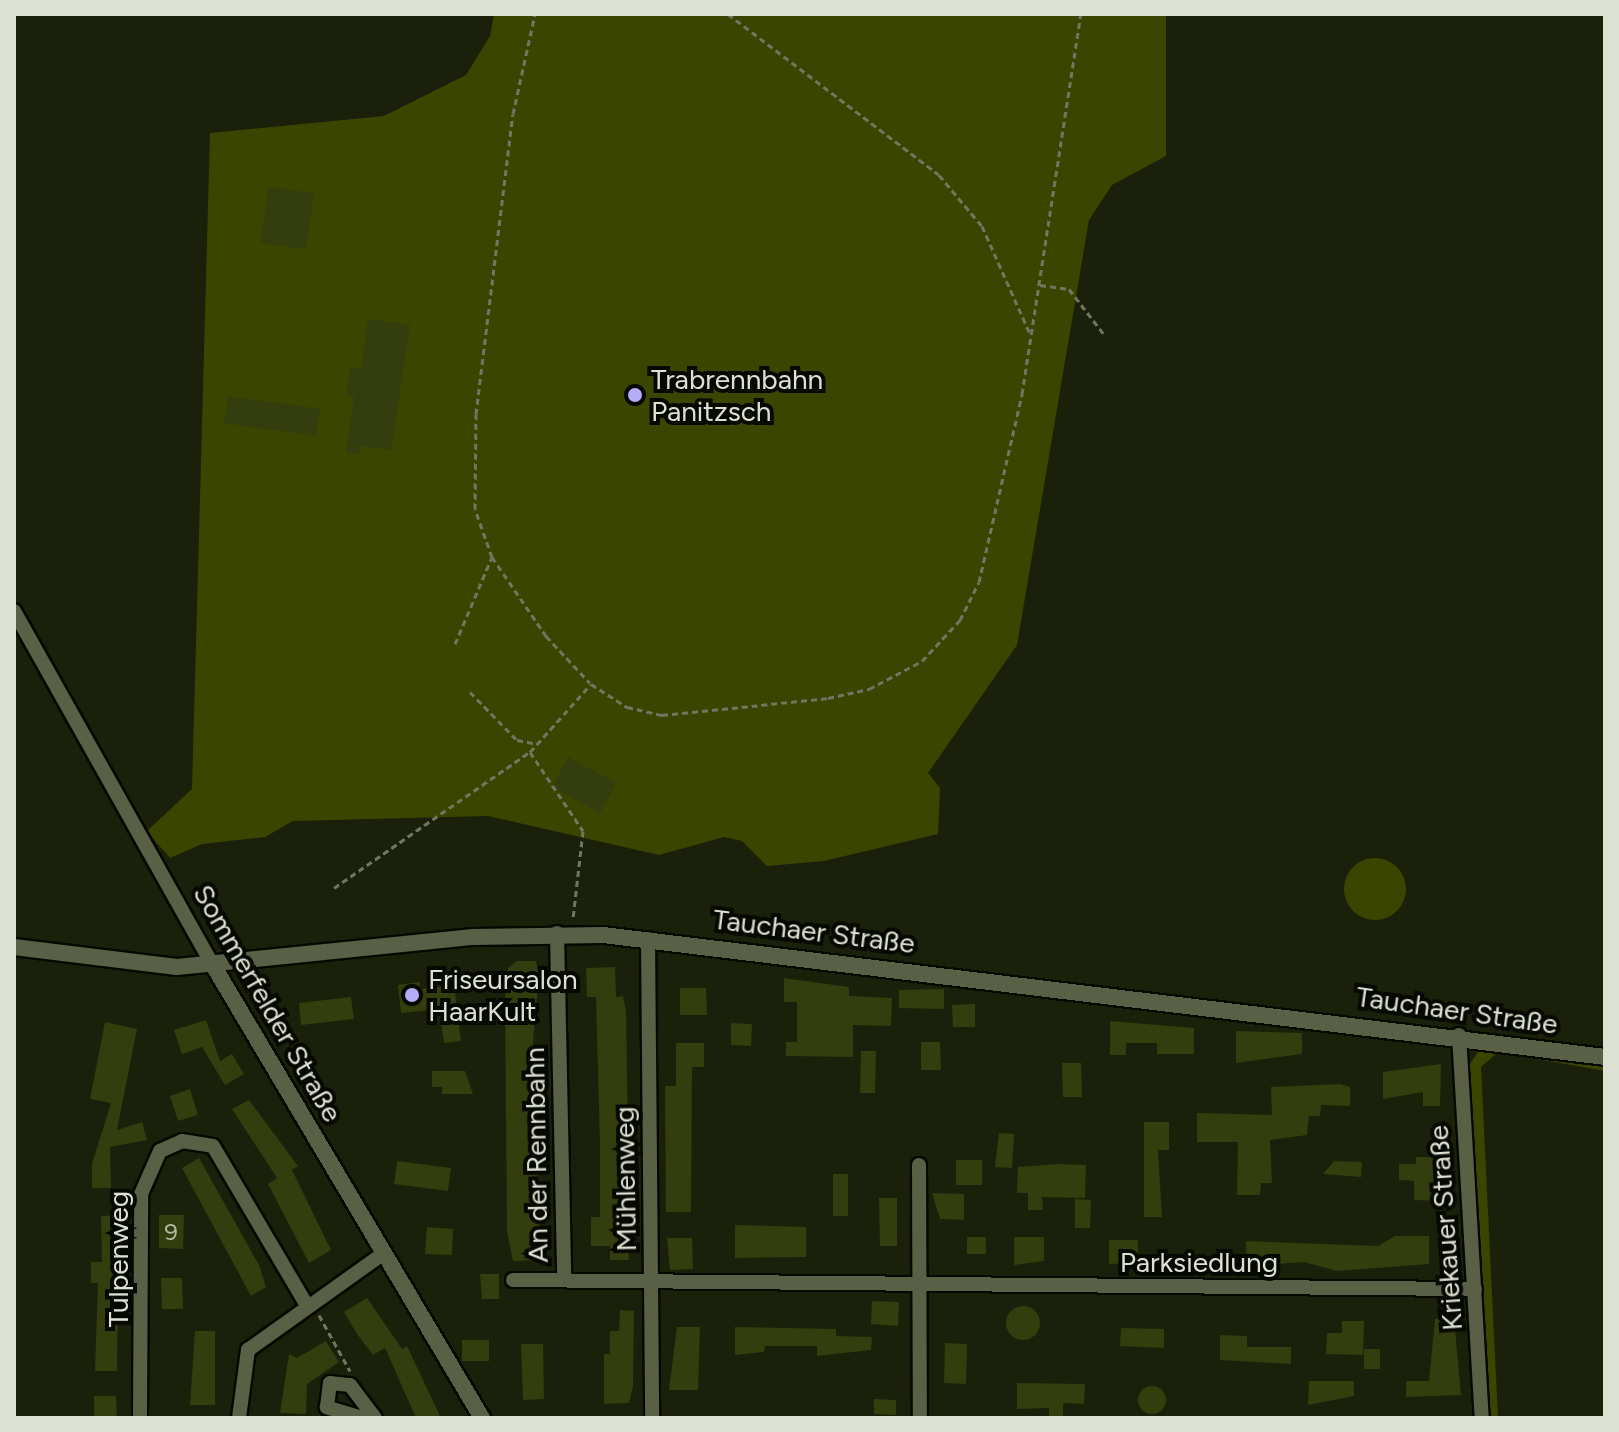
<!DOCTYPE html>
<meta charset="utf-8">
<style>
body{margin:0}
#map{position:relative;width:1619px;height:1432px;overflow:hidden;background:#1a2009;font-family:Figtree,sans-serif}
div>[style]{position:absolute}
.green>*{inset:0;background:#3a4600}
.round{border-radius:50%}
.building>*{inset:0;background:#333d0d}
.path>*{height:3px;margin-top:-1.5px;transform-origin:0;background:repeating-linear-gradient(90deg,#717663 0 6px,transparent 0 10px)}
.roads{filter:drop-shadow(2px 0 #060900) drop-shadow(-2px 0 #060900) drop-shadow(0 2px #060900) drop-shadow(0 -2px #060900)}
.minor>*{height:14px;margin:-7px;padding:0 7px;transform-origin:7px;border-radius:7px;background:#596046}
.tertiary>*{height:16px;margin:-8px;padding:0 8px;transform-origin:8px;border-radius:8px;background:#596046}
.dots>*{width:22px;height:22px;translate:-50% -50%;box-sizing:border-box;border:4px solid #060802;border-radius:50%}
span{translate:-50% -50%;white-space:nowrap;text-align:center;line-height:1.15;-webkit-text-stroke:8px #060802;paint-order:stroke}
.number-label{font-size:24px;color:#b2b8a2}
.number-label span{-webkit-text-stroke-width:0}
.poi-label{font-size:28px;color:#dde1d3}
.left{translate:0 -50%;text-align:left}
.street-label{font-size:28px;color:#dde1d3}
.frame{position:absolute;inset:0;border:16px solid #dde1d3;pointer-events:none}
</style>
<div id="map">
<div class="green">
<i style="clip-path:polygon(494px 14px,1166px 14px,1166px 156px,1112px 185px,1089px 220px,1017px 645px,928px 773px,940px 788px,938px 834px,824px 861px,767px 866px,742px 841px,724px 837px,659px 855px,488px 816px,293px 821px,265px 837px,202px 844px,170px 858px,135px 818px,147px 831px,192px 789px,210px 133px,384px 116px,466px 75px,490px 36px)"></i>
<i class="round" style="left:1344px;top:858px;width:62px;height:62px"></i>
<i style="clip-path:polygon(1480px 1049px,1605px 1065px,1605px 1071px,1498px 1052px,1481px 1067px,1498px 1418px,1488px 1418px,1468px 1067px)"></i>
</div>
<div class="building">
<i style="clip-path:polygon(268px 187px,314px 193px,306px 249px,261px 243px)"></i>
<i style="clip-path:polygon(368px 319px,410px 325px,391px 450px,361px 446px,360px 455px,346px 453px,354px 396px,346px 395px,350px 367px,361px 369px)"></i>
<i style="clip-path:polygon(228px 396px,320px 409px,316px 436px,224px 423px)"></i>
<i style="clip-path:polygon(568px 757px,616px 783px,600px 813px,552px 787px)"></i>
<i style="clip-path:polygon(517px 961px,536px 961px,539px 975px,533px 1042px,541px 1260px,513px 1261px,507px 1232px,505px 998px,508px 968px)"></i>
<i style="clip-path:polygon(615px 967px,616px 997px,623px 996px,626px 1011px,629px 1202px,616px 1246px,628px 1245px,629px 1260px,610px 1260px,610px 1246px,591px 1246px,591px 1217px,600px 1217px,600px 1144px,596px 997px,587px 997px,586px 968px)"></i>
<i style="clip-path:polygon(784px 978px,849px 987px,849px 996px,892px 998px,891px 1026px,853px 1025px,853px 1057px,786px 1056px,786px 1042px,797px 1042px,797px 1002px,784px 1002px)"></i>
<i style="clip-path:polygon(420px 982px,420px 989px,454px 985px,461px 1041px,444px 1043px,439px 1009px,401px 1013px,398px 985px)"></i>
<i style="clip-path:polygon(680px 988px,706px 988px,707px 1015px,680px 1015px)"></i>
<i style="clip-path:polygon(944px 989px,944px 1009px,899px 1008px,899px 990px)"></i>
<i style="clip-path:polygon(351px 997px,354px 1019px,301px 1025px,299px 1003px)"></i>
<i style="clip-path:polygon(975px 1004px,975px 1027px,953px 1027px,952px 1005px)"></i>
<i style="clip-path:polygon(206px 1020px,220px 1061px,232px 1054px,244px 1074px,225px 1085px,202px 1047px,182px 1054px,174px 1030px)"></i>
<i style="clip-path:polygon(1110px 1021px,1194px 1028px,1194px 1054px,1157px 1054px,1157px 1043px,1126px 1043px,1126px 1055px,1110px 1055px)"></i>
<i style="clip-path:polygon(105px 1022px,137px 1029px,117px 1130px,142px 1122px,147px 1140px,110px 1147px,111px 1188px,92px 1188px,92px 1164px,111px 1103px,90px 1099px)"></i>
<i style="clip-path:polygon(731px 1023px,752px 1024px,751px 1046px,731px 1045px)"></i>
<i style="clip-path:polygon(1236px 1031px,1302px 1033px,1302px 1054px,1236px 1063px)"></i>
<i style="clip-path:polygon(921px 1042px,940px 1042px,941px 1070px,921px 1070px)"></i>
<i style="clip-path:polygon(676px 1043px,704px 1043px,704px 1067px,692px 1067px,691px 1212px,666px 1212px,665px 1086px,676px 1086px)"></i>
<i style="clip-path:polygon(861px 1051px,876px 1051px,875px 1093px,860px 1093px)"></i>
<i style="clip-path:polygon(1062px 1063px,1081px 1063px,1082px 1097px,1063px 1097px)"></i>
<i style="clip-path:polygon(1441px 1064px,1440px 1106px,1423px 1106px,1423px 1092px,1383px 1099px,1383px 1072px)"></i>
<i style="clip-path:polygon(432px 1071px,465px 1071px,473px 1094px,442px 1094px,442px 1087px,432px 1087px)"></i>
<i style="clip-path:polygon(1340px 1084px,1350px 1087px,1350px 1106px,1321px 1105px,1320px 1116px,1309px 1116px,1307px 1135px,1270px 1140px,1272px 1183px,1261px 1183px,1260px 1195px,1237px 1195px,1238px 1142px,1197px 1142px,1197px 1113px,1272px 1115px,1271px 1087px)"></i>
<i style="clip-path:polygon(190px 1089px,198px 1115px,178px 1121px,170px 1096px)"></i>
<i style="clip-path:polygon(249px 1100px,298px 1166px,292px 1170px,331px 1250px,309px 1263px,268px 1184px,277px 1178px,232px 1109px)"></i>
<i style="clip-path:polygon(1144px 1122px,1169px 1122px,1169px 1150px,1158px 1150px,1162px 1217px,1144px 1217px)"></i>
<i style="clip-path:polygon(999px 1133px,1014px 1134px,1012px 1168px,995px 1167px)"></i>
<i style="clip-path:polygon(1416px 1157px,1438px 1157px,1439px 1201px,1414px 1200px,1414px 1181px,1399px 1180px,1399px 1164px,1416px 1164px)"></i>
<i style="clip-path:polygon(199px 1158px,259px 1265px,266px 1287px,251px 1296px,182px 1168px)"></i>
<i style="clip-path:polygon(956px 1160px,982px 1160px,982px 1185px,956px 1185px)"></i>
<i style="clip-path:polygon(397px 1161px,451px 1168px,448px 1191px,394px 1184px)"></i>
<i style="clip-path:polygon(1334px 1161px,1362px 1162px,1361px 1177px,1323px 1174px)"></i>
<i style="clip-path:polygon(1059px 1164px,1086px 1165px,1085px 1198px,1042px 1197px,1043px 1210px,1028px 1210px,1028px 1193px,1017px 1193px,1018px 1167px)"></i>
<i style="clip-path:polygon(833px 1174px,848px 1174px,848px 1216px,833px 1216px)"></i>
<i style="clip-path:polygon(932px 1193px,964px 1194px,964px 1220px,940px 1219px)"></i>
<i style="clip-path:polygon(879px 1198px,897px 1198px,897px 1246px,880px 1246px)"></i>
<i style="clip-path:polygon(1075px 1199px,1091px 1200px,1090px 1228px,1075px 1228px)"></i>
<i style="clip-path:polygon(119px 1215px,117px 1371px,95px 1371px,98px 1283px,91px 1283px,91px 1262px,102px 1262px,101px 1216px)"></i>
<i style="clip-path:polygon(159px 1215px,184px 1215px,183px 1249px,159px 1248px)"></i>
<i style="clip-path:polygon(735px 1225px,806px 1227px,806px 1257px,735px 1258px)"></i>
<i style="clip-path:polygon(427px 1227px,453px 1229px,452px 1255px,425px 1254px)"></i>
<i style="clip-path:polygon(1395px 1236px,1429px 1236px,1429px 1264px,1337px 1271px,1304px 1262px,1247px 1266px,1246px 1241px,1378px 1246px)"></i>
<i style="clip-path:polygon(967px 1237px,986px 1237px,986px 1254px,967px 1254px)"></i>
<i style="clip-path:polygon(1014px 1237px,1044px 1237px,1044px 1261px,1014px 1265px)"></i>
<i style="clip-path:polygon(667px 1238px,692px 1238px,693px 1269px,670px 1270px)"></i>
<i style="clip-path:polygon(1109px 1240px,1138px 1240px,1138px 1263px,1109px 1264px)"></i>
<i style="clip-path:polygon(1153px 1262px,1182px 1262px,1182px 1276px,1153px 1276px)"></i>
<i style="clip-path:polygon(480px 1274px,499px 1274px,499px 1299px,482px 1299px)"></i>
<i style="clip-path:polygon(161px 1278px,182px 1278px,183px 1309px,162px 1309px)"></i>
<i style="clip-path:polygon(367px 1298px,402px 1349px,407px 1346px,441px 1418px,416px 1418px,385px 1348px,373px 1355px,357px 1334px,344px 1312px)"></i>
<i style="clip-path:polygon(872px 1301px,899px 1302px,898px 1326px,871px 1324px)"></i>
<i class="round" style="left:1006px;top:1306px;width:34px;height:34px"></i>
<i style="clip-path:polygon(620px 1310px,634px 1311px,633px 1386px,629px 1403px,604px 1404px,604px 1354px,610px 1354px,610px 1331px,619px 1331px)"></i>
<i style="clip-path:polygon(1454px 1318px,1461px 1395px,1406px 1397px,1406px 1381px,1429px 1381px,1435px 1319px)"></i>
<i style="clip-path:polygon(1342px 1321px,1364px 1321px,1363px 1355px,1326px 1354px,1327px 1333px,1342px 1333px)"></i>
<i style="clip-path:polygon(677px 1327px,700px 1327px,698px 1390px,669px 1390px)"></i>
<i style="clip-path:polygon(735px 1327px,836px 1329px,836px 1336px,872px 1337px,871px 1350px,817px 1356px,817px 1346px,765px 1346px,764px 1352px,735px 1355px)"></i>
<i style="clip-path:polygon(1121px 1328px,1164px 1329px,1164px 1348px,1120px 1346px)"></i>
<i style="clip-path:polygon(195px 1331px,215px 1331px,215px 1405px,190px 1405px)"></i>
<i style="clip-path:polygon(1220px 1335px,1247px 1336px,1247px 1347px,1291px 1347px,1291px 1364px,1220px 1360px)"></i>
<i style="clip-path:polygon(462px 1340px,489px 1340px,489px 1361px,462px 1361px)"></i>
<i style="clip-path:polygon(326px 1341px,339px 1362px,307px 1384px,306px 1414px,280px 1413px,289px 1354px,297px 1358px)"></i>
<i style="clip-path:polygon(945px 1343px,967px 1344px,966px 1384px,944px 1383px)"></i>
<i style="clip-path:polygon(521px 1344px,543px 1344px,544px 1399px,523px 1400px)"></i>
<i style="clip-path:polygon(1364px 1349px,1380px 1349px,1380px 1369px,1364px 1369px)"></i>
<i style="clip-path:polygon(1309px 1381px,1354px 1381px,1354px 1396px,1308px 1405px)"></i>
<i style="clip-path:polygon(1017px 1383px,1085px 1384px,1084px 1404px,1063px 1403px,1063px 1418px,1049px 1418px,1049px 1408px,1017px 1409px)"></i>
<i class="round" style="left:1138px;top:1386px;width:28px;height:28px"></i>
<i style="clip-path:polygon(94px 1396px,116px 1396px,117px 1418px,94px 1418px)"></i>
<i style="clip-path:polygon(874px 1399px,896px 1400px,896px 1415px,874px 1414px)"></i>
</div>
<div class="path">
<i style="left:728px;top:14px;width:265px;rotate:37.3deg"></i>
<i style="left:939px;top:175px;width:67px;rotate:49.9deg"></i>
<i style="left:982px;top:226px;width:118px;rotate:66deg"></i>
<i style="left:1040px;top:285px;width:29px;rotate:8deg"></i>
<i style="left:1069px;top:289px;width:56px;rotate:52.3deg"></i>
<i style="left:492px;top:557px;width:96px;rotate:55.6deg"></i>
<i style="left:546px;top:636px;width:64px;rotate:46.9deg"></i>
<i style="left:455px;top:644px;width:95px;rotate:-67deg"></i>
<i style="left:492px;top:557px;width:51px;rotate:-109.5deg"></i>
<i style="left:475px;top:509px;width:95px;rotate:-89.4deg"></i>
<i style="left:476px;top:414px;width:302px;rotate:-83deg"></i>
<i style="left:513px;top:114px;width:102px;rotate:-77.6deg"></i>
<i style="left:470px;top:692px;width:67px;rotate:45.6deg"></i>
<i style="left:517px;top:740px;width:20px;rotate:11deg"></i>
<i style="left:530px;top:752px;width:95px;rotate:56.1deg"></i>
<i style="left:583px;top:831px;width:89px;rotate:96.5deg"></i>
<i style="left:334px;top:888px;width:239px;rotate:-34.8deg"></i>
<i style="left:530px;top:752px;width:91px;rotate:-48.1deg"></i>
<i style="left:591px;top:684px;width:43px;rotate:32.6deg"></i>
<i style="left:627px;top:707px;width:36px;rotate:13deg"></i>
<i style="left:662px;top:715px;width:167px;rotate:-5.8deg"></i>
<i style="left:828px;top:698px;width:42px;rotate:-12.4deg"></i>
<i style="left:869px;top:689px;width:60px;rotate:-27.8deg"></i>
<i style="left:922px;top:661px;width:56px;rotate:-47.2deg"></i>
<i style="left:960px;top:620px;width:42px;rotate:-63.4deg"></i>
<i style="left:979px;top:582px;width:193px;rotate:-77.1deg"></i>
<i style="left:1022px;top:394px;width:385px;rotate:-81.2deg"></i>
<i style="left:319px;top:1315px;width:64px;rotate:61deg"></i>
</div>
<div class="roads">
<div class="minor">
<i style="left:14px;top:611px;width:406px;rotate:60.7deg"></i>
<i style="left:557px;top:933px;width:346px;rotate:88.8deg"></i>
<i style="left:648px;top:939px;width:479px;rotate:89.5deg"></i>
<i style="left:1459px;top:1035px;width:384px;rotate:86.6deg"></i>
<i style="left:919px;top:1165px;width:253px;rotate:89.8deg"></i>
<i style="left:513px;top:1280px;width:962px;rotate:0.54deg"></i>
<i style="left:140px;top:1418px;width:224px;rotate:-89.7deg"></i>
<i style="left:141px;top:1194px;width:47px;rotate:-66.2deg"></i>
<i style="left:160px;top:1151px;width:24px;rotate:-24deg"></i>
<i style="left:182px;top:1141px;width:31px;rotate:9deg"></i>
<i style="left:213px;top:1146px;width:181px;rotate:59.5deg"></i>
<i style="left:239px;top:1418px;width:69px;rotate:-82.5deg"></i>
<i style="left:248px;top:1350px;width:163px;rotate:-35.5deg"></i>
<i style="left:362px;top:1418px;width:37px;rotate:-163deg"></i>
<i style="left:327px;top:1407px;width:24px;rotate:-83deg"></i>
<i style="left:330px;top:1383px;width:20px;rotate:6deg"></i>
<i style="left:350px;top:1385px;width:41px;rotate:52.9deg"></i>
</div>
<div class="tertiary">
<i style="left:14px;top:947px;width:164px;rotate:7deg"></i>
<i style="left:177px;top:967px;width:298px;rotate:-5.8deg"></i>
<i style="left:473px;top:937px;width:130px;rotate:-0.9deg"></i>
<i style="left:603px;top:935px;width:1009px;rotate:6.94deg"></i>
<i style="left:213px;top:965px;width:527px;rotate:59.3deg"></i>
</div>
</div>
<div class="dots">
<i style="left:635px;top:395px;background:#b6acf8"></i>
<i style="left:412px;top:995px;background:#b6acf8"></i>
</div>
<div class="number-label">
<span style="left:171px;top:1232px">9</span>
</div>
<div class="poi-label">
<span class="left" style="left:651px;top:395px">Trabrennbahn<br>Panitzsch</span>
<span class="left" style="left:428px;top:995px">Friseursalon<br>HaarKult</span>
</div>
<div class="street-label">
<span style="left:814px;top:931px;rotate:7deg">Tauchaer Straße</span>
<span style="left:268px;top:1003px;rotate:60deg">Sommerfelder Straße</span>
<span style="left:1457px;top:1010px;rotate:8deg">Tauchaer Straße</span>
<span style="left:536px;top:1155px;rotate:-91deg">An der Rennbahn</span>
<span style="left:625px;top:1179px;rotate:-91deg">Mühlenweg</span>
<span style="left:1445px;top:1228px;rotate:-94deg">Kriekauer Straße</span>
<span style="left:118px;top:1259px;rotate:-90deg">Tulpenweg</span>
<span style="left:1199px;top:1262px">Parksiedlung</span>
</div>
<div class="frame"></div>
</div>
